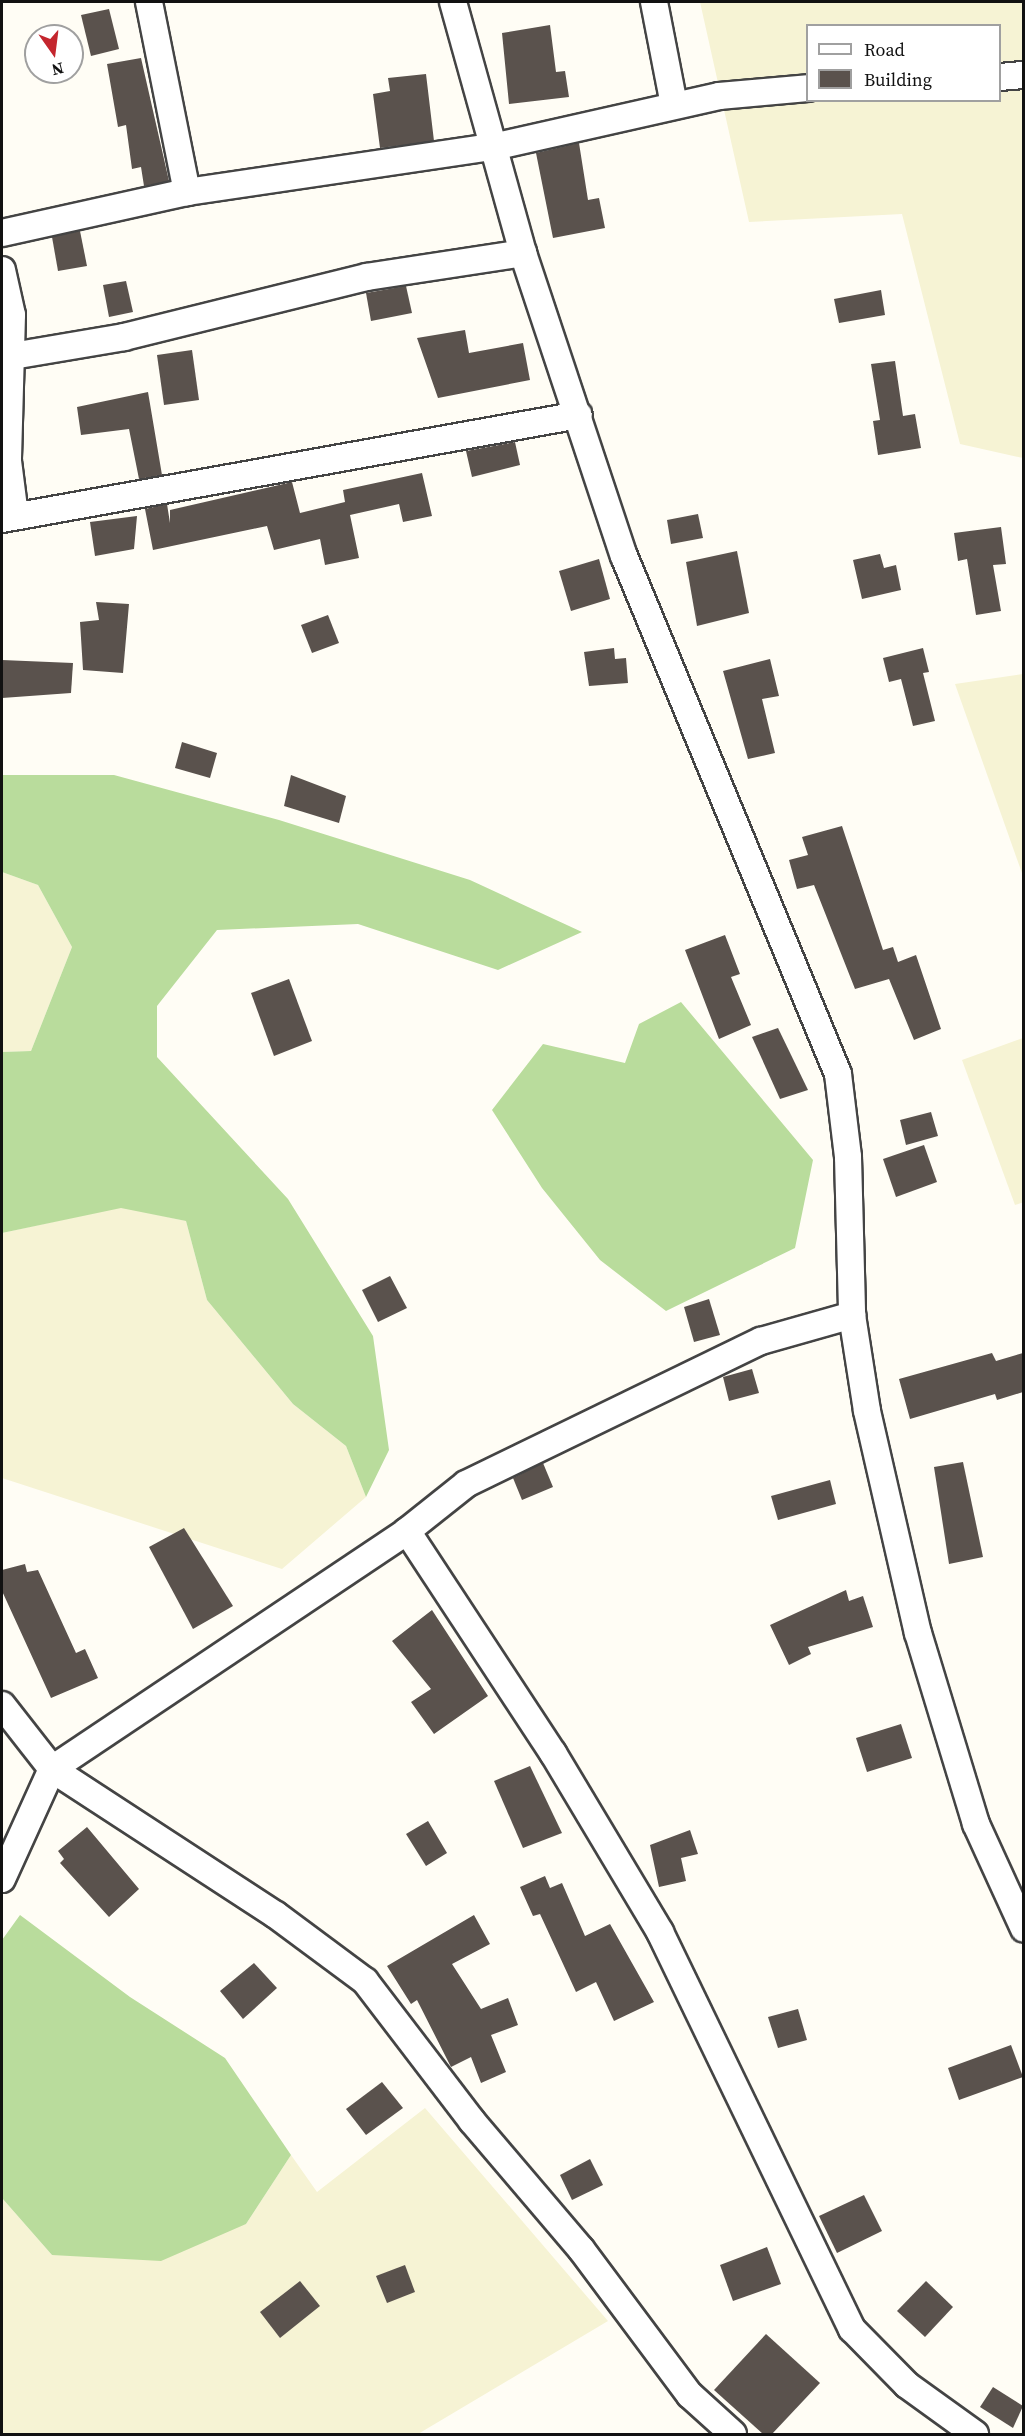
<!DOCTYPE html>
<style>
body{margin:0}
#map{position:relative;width:1025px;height:2436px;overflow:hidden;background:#fffdf5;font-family:"Source Serif 4",serif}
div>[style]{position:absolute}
.farmland>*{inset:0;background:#f6f3d4}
.forest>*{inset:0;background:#b9dc9c}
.building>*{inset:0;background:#5a524d}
.roads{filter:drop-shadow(2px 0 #444) drop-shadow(-2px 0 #444) drop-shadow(0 2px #444) drop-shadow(0 -2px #444)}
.street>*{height:26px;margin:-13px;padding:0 13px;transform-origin:13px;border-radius:13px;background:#fff}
span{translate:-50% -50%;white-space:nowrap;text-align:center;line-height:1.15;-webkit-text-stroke:6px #fff;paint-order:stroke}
.frame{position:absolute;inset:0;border:3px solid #111;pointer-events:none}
.legend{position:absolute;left:806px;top:24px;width:195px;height:78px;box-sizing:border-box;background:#fff;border:2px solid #a0a0a0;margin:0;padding:8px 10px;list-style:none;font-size:18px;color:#111}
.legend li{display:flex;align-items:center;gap:12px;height:30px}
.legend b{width:30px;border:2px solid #a0a0a0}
.north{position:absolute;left:24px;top:24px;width:60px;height:60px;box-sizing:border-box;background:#fff;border:2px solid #a0a0a0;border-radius:50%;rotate:166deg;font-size:16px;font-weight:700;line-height:24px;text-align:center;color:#111}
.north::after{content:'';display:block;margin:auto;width:21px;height:27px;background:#c4262e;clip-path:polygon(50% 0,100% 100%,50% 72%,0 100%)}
</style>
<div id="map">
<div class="farmland">
<i style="clip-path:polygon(evenodd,700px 2px,1023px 2px,1023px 458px,960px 444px,902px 214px,749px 222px,700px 2px,808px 26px,1000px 26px,1000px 100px,808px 100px,808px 26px)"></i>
<i style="clip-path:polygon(1023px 674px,1024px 674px,1023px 876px,955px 684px)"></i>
<i style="clip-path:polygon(2px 872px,38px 885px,72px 947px,31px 1051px,2px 1052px)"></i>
<i style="clip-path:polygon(1023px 1038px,1024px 1202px,1015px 1205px,962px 1060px)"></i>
<i style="clip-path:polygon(121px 1207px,186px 1221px,207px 1300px,293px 1404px,346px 1446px,366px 1497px,282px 1569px,2px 1478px,2px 1233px)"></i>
<i style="clip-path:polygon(425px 2108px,608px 2321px,418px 2434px,2px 2434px,2px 2198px,52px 2255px,246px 2224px,291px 2155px,317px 2192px)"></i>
</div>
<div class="forest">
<i style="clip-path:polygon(2px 775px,114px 775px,279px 820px,470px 880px,582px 932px,498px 970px,358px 924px,217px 930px,157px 1006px,157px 1057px,288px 1199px,373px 1336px,389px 1450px,366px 1497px,346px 1446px,293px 1404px,207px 1300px,186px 1221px,121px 1208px,2px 1233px,2px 1052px,31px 1051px,72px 947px,38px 885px,2px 872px)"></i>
<i style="clip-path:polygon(681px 1002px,813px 1160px,795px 1248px,666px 1311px,600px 1260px,542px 1188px,492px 1110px,543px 1044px,625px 1063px,639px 1024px)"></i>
<i style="clip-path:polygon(20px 1915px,130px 1997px,225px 2058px,291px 2155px,246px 2224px,161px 2261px,52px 2255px,2px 2198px,2px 1940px)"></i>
</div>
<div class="building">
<i style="clip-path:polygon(109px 9px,119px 49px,91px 56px,81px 15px)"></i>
<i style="clip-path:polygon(550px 25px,556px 72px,565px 71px,569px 97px,509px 104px,502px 33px)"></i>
<i style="clip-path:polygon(141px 58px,169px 181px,144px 186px,141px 167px,132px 169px,126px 125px,118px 127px,107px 64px)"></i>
<i style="clip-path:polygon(426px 74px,434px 141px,380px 148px,373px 94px,390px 91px,388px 78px)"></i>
<i style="clip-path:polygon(579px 143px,588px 200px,599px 198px,605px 228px,553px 238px,536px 153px)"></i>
<i style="clip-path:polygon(80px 231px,87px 266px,58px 271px,52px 237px)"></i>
<i style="clip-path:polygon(126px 281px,133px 312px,109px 317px,103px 285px)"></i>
<i style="clip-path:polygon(406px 286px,412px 313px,371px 321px,366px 293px)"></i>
<i style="clip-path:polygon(881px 290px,885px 315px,839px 323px,834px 299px)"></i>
<i style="clip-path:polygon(465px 330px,469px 353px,523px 343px,530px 380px,438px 398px,417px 338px)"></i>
<i style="clip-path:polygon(192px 350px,199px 400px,164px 405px,157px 355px)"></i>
<i style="clip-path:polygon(895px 361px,903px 416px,915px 414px,921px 448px,878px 455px,873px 421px,880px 420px,871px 364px)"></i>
<i style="clip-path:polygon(148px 392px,162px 475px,139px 479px,129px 429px,81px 435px,77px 407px)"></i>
<i style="clip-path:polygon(515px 442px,520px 465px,472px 477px,466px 451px)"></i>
<i style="clip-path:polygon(422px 473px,432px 516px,403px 522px,399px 504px,350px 515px,359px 558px,325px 565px,320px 539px,274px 550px,267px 526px,153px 550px,145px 509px,167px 504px,170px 523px,170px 510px,292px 482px,300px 513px,345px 502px,343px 490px)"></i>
<i style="clip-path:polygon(698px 514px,703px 538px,671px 544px,667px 520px)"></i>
<i style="clip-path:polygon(137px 516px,134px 549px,95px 556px,90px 522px)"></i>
<i style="clip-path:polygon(1001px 527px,1006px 564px,993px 565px,1001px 611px,976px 615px,967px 559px,958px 561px,954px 533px)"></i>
<i style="clip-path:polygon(737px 551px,749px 613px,697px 626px,686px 562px)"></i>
<i style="clip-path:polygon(880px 554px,884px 568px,896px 565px,901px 590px,862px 599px,853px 560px)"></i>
<i style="clip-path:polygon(599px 559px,610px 599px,571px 611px,559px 571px)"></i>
<i style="clip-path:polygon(96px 602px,129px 604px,123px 673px,83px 670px,80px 622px,99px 620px)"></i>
<i style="clip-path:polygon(328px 615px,339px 643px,312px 653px,301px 625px)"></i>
<i style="clip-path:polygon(614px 648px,615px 659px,626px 658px,628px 683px,589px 686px,584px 652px)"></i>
<i style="clip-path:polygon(923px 648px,929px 672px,923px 673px,935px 721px,913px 726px,901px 679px,889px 682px,883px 658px)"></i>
<i style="clip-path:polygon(770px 659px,779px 696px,762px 699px,775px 753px,748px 759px,723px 671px)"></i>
<i style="clip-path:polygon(2px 660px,73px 663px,71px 693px,2px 698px)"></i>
<i style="clip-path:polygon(182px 742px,217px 753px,210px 778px,175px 768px)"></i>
<i style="clip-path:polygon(291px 775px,346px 796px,339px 823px,284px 806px)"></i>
<i style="clip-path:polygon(842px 826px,883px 950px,893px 947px,898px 962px,916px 955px,941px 1029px,914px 1040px,889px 979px,855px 989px,814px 885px,797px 889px,789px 860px,808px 855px,802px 837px)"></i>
<i style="clip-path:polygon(725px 935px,740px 974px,731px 977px,751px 1025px,719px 1039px,685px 950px)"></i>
<i style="clip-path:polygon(289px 979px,312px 1041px,274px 1056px,251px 993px)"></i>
<i style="clip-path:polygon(778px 1028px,808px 1090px,780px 1099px,752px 1037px)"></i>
<i style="clip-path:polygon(931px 1112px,938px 1136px,906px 1145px,900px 1120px)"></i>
<i style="clip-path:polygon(924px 1145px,937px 1182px,896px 1197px,883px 1159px)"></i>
<i style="clip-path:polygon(390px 1276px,407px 1308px,378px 1322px,362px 1290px)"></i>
<i style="clip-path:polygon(709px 1299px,720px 1335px,694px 1342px,684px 1307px)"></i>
<i style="clip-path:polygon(992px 1353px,996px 1361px,1023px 1353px,1023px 1392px,997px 1400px,995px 1394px,910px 1419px,899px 1379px)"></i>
<i style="clip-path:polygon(752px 1369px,759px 1393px,729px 1401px,723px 1377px)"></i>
<i style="clip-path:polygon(963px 1462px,983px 1557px,949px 1564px,934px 1467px)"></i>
<i style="clip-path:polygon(543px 1463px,553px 1487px,522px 1500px,513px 1478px)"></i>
<i style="clip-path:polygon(830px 1480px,836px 1504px,778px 1520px,771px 1496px)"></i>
<i style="clip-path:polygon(184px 1528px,233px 1606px,193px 1629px,149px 1547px)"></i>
<i style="clip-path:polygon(25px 1564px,27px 1572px,38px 1570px,76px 1653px,85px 1649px,98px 1678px,51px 1698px,2px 1591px,2px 1570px)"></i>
<i style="clip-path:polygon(846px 1590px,849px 1601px,863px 1596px,873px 1627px,808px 1647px,811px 1654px,789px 1665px,770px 1625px)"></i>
<i style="clip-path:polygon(432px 1610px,488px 1696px,434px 1734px,411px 1702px,431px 1689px,392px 1641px)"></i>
<i style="clip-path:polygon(901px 1724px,912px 1758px,867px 1772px,856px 1738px)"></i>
<i style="clip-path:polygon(530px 1766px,562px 1833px,523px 1848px,494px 1781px)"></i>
<i style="clip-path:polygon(428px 1821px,447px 1853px,426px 1866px,406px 1834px)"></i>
<i style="clip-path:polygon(87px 1827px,139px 1889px,109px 1917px,60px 1863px,64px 1859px,58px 1851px)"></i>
<i style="clip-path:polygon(690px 1830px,698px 1854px,681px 1858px,686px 1881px,659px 1887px,650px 1845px)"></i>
<i style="clip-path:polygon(545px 1876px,550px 1888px,562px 1883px,585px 1936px,610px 1924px,654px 2002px,614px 2021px,596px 1982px,576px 1992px,540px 1914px,533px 1916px,520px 1887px)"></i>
<i style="clip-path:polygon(474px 1915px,490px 1944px,452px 1964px,481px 2009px,508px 1998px,518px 2025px,491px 2035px,506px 2072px,481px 2083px,471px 2057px,451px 2067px,417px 2000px,411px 2004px,387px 1966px)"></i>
<i style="clip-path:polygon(254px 1963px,277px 1988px,243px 2019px,220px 1991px)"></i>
<i style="clip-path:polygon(798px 2009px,807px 2040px,778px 2048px,768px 2017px)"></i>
<i style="clip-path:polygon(1011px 2045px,1023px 2077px,959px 2100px,948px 2068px)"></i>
<i style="clip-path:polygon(382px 2082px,403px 2108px,366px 2135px,346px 2109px)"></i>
<i style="clip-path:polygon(590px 2159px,603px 2185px,572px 2200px,560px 2175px)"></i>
<i style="clip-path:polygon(864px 2195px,882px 2231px,837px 2253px,819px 2216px)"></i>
<i style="clip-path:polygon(767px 2247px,781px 2284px,733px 2301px,720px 2265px)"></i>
<i style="clip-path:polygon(405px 2265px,415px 2292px,387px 2303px,376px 2276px)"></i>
<i style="clip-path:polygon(300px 2281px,320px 2306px,280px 2338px,260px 2312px)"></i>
<i style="clip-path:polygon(926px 2281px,953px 2307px,925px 2337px,897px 2311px)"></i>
<i style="clip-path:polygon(766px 2334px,820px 2383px,772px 2434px,763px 2434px,714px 2390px)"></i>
<i style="clip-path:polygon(993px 2387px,1023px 2406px,1013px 2428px,980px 2407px)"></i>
</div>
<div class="roads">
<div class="street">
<i style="left:149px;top:2px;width:194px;rotate:78.7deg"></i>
<i style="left:453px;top:2px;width:261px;rotate:74.4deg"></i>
<i style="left:523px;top:253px;width:319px;rotate:71.6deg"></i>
<i style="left:624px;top:556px;width:560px;rotate:67.55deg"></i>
<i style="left:838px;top:1074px;width:84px;rotate:83.1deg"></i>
<i style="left:848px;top:1157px;width:158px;rotate:88.5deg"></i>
<i style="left:852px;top:1315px;width:97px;rotate:81.1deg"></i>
<i style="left:867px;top:1411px;width:228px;rotate:77.1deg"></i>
<i style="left:918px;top:1633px;width:200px;rotate:73.1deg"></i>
<i style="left:976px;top:1824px;width:115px;rotate:65.4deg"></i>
<i style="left:654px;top:2px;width:105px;rotate:79deg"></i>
<i style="left:1000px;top:77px;width:24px;rotate:-5deg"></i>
<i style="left:2px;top:233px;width:189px;rotate:-12.5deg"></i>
<i style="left:187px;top:192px;width:309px;rotate:-8.4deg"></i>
<i style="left:493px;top:147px;width:232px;rotate:-12.7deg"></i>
<i style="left:719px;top:96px;width:89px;rotate:-5.1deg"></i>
<i style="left:2px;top:270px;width:46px;rotate:77.5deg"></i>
<i style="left:12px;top:315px;width:146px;rotate:91.6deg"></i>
<i style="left:8px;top:461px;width:55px;rotate:82.7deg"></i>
<i style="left:12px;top:356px;width:114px;rotate:-9.6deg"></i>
<i style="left:124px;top:337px;width:250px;rotate:-13.9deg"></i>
<i style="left:367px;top:277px;width:158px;rotate:-8.7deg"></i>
<i style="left:2px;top:519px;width:586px;rotate:-10.22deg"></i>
<i style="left:407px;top:1531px;width:266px;rotate:56.7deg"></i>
<i style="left:553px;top:1753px;width:209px;rotate:59.1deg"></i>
<i style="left:660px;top:1932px;width:441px;rotate:64.2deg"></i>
<i style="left:852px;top:2329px;width:78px;rotate:45.5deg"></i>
<i style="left:907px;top:2385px;width:84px;rotate:35.8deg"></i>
<i style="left:2px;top:1705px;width:81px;rotate:52deg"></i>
<i style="left:52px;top:1769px;width:267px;rotate:33.1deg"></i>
<i style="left:276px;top:1915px;width:111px;rotate:36.6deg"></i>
<i style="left:365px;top:1981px;width:176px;rotate:52.6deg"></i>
<i style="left:472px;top:2121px;width:168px;rotate:49.6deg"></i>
<i style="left:581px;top:2249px;width:182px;rotate:53.3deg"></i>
<i style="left:690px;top:2395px;width:58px;rotate:42.2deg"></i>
<i style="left:2px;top:1879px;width:121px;rotate:-65.6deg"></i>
<i style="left:52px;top:1769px;width:427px;rotate:-33.8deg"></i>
<i style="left:407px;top:1531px;width:75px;rotate:-38.5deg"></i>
<i style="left:466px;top:1484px;width:328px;rotate:-25.9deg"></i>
<i style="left:761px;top:1341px;width:95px;rotate:-15.9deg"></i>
</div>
</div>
<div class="frame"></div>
<ul class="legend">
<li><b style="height:8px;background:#fff"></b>Road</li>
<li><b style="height:16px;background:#5a524d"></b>Building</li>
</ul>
<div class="north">N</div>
</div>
